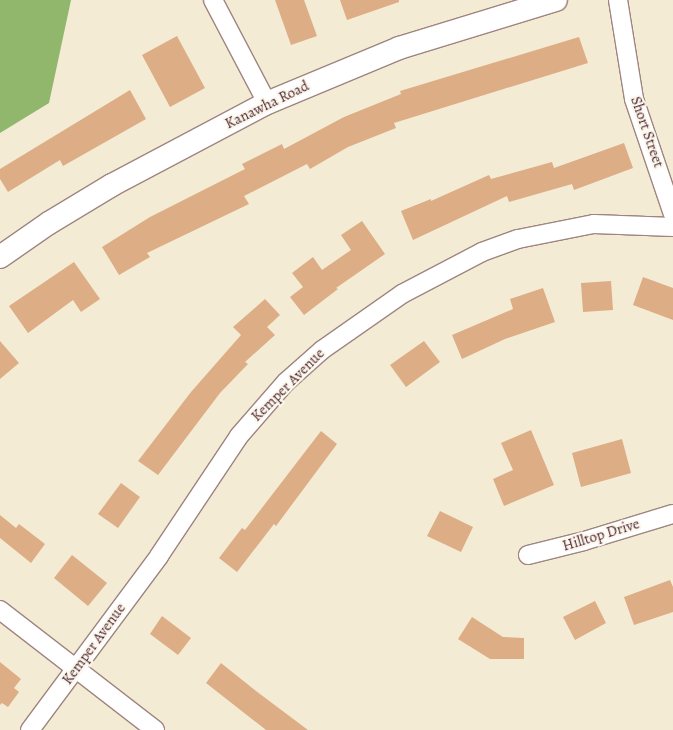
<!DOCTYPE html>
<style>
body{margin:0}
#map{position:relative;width:673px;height:730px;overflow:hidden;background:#f4ebd5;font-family:Alegreya,serif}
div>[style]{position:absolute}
.forest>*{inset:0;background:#90b76c}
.building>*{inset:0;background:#ddad85}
.roads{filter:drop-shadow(1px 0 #9f8580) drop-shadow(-1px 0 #9f8580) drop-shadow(0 1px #9f8580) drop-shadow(0 -1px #9f8580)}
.minor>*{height:18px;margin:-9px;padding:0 9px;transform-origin:9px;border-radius:9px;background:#fff}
.tertiary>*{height:22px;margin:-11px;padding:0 11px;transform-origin:11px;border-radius:11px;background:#fff}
span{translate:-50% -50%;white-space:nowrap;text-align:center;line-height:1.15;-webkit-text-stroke:4px #fbf7ec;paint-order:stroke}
.street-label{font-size:15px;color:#4a1f2b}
</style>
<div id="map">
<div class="forest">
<i style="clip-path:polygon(0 0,71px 0,49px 103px,0 133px)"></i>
</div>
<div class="building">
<i style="clip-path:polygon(275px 0,304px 0,317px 36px,291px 45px)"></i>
<i style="clip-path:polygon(340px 0,399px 0,399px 2px,347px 20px)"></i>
<i style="clip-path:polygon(177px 36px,205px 88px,170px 107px,142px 55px)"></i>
<i style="clip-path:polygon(579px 37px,588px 63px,394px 123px,396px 128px,348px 147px,310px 169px,307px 164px,244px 196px,249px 204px,147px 253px,150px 257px,119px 275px,102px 247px,150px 217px,245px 169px,242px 164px,282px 144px,284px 149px,344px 117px,401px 94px,400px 91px)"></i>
<i style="clip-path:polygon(130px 90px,146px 119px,63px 166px,60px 160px,8px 192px,0 179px,0 169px)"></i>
<i style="clip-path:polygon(624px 143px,633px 168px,574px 190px,572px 184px,509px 202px,507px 196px,413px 240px,401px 211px,431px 199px,431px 201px,489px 175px,491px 179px,552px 162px,554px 168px)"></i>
<i style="clip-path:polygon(362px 221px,385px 254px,336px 288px,338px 289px,304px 315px,290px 297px,303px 287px,292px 273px,313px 257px,322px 270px,351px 250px,341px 235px)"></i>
<i style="clip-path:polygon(74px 262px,100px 299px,81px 312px,73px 300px,28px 333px,9px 306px)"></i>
<i style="clip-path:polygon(643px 277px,673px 288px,673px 320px,633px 305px)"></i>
<i style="clip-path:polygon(611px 281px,613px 310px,583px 312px,581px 283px)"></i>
<i style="clip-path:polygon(543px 288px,555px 322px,505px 339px,462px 359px,452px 335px,513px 309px,510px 299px)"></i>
<i style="clip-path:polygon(265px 299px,280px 315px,267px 327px,275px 335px,245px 362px,248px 364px,220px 393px,158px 475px,138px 461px,191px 392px,241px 335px,233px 327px)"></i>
<i style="clip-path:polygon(0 341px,19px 363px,0 379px)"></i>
<i style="clip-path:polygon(424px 341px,440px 362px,406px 387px,390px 365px)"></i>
<i style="clip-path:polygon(531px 430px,554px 485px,504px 506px,493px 479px,513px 470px,501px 443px)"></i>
<i style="clip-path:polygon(321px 431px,337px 444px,276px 526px,274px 524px,237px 572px,219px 558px,242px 528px,245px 530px)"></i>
<i style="clip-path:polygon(622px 439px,631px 473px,581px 487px,572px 453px)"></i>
<i style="clip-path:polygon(121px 483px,140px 497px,118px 528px,98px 514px)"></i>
<i style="clip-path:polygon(440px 511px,473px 527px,461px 552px,427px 536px)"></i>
<i style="clip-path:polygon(0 515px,16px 528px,19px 524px,45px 544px,31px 563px,0 538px)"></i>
<i style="clip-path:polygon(72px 555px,107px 583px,88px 606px,54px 578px)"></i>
<i style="clip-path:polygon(670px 580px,673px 587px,673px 612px,634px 625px,624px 597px)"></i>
<i style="clip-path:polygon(595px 601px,606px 623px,575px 640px,563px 617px)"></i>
<i style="clip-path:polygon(162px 616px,191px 638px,178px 655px,150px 634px)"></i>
<i style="clip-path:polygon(472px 617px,503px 637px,524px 638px,524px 659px,490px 659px,458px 639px)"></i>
<i style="clip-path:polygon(0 662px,21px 679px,14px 688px,19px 692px,8px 707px,2px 703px,0 705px)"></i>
<i style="clip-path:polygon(221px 663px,256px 691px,308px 730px,266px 730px,206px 683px)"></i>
</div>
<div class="roads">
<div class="minor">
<i style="left:213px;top:0;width:116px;rotate:62.3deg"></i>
<i style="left:618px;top:0;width:100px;rotate:80.8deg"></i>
<i style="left:634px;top:99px;width:121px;rotate:71.3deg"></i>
<i style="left:528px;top:555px;width:58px;rotate:-14deg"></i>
<i style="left:584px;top:541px;width:93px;rotate:-16.9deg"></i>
<i style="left:0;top:610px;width:196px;rotate:37.7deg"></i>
<i style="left:30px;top:730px;width:217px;rotate:-53.4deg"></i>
<i style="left:159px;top:556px;width:144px;rotate:-56.3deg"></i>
<i style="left:239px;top:436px;width:72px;rotate:-49deg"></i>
<i style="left:286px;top:382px;width:48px;rotate:-41.6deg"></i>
<i style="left:322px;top:350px;width:98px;rotate:-35deg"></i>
<i style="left:402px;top:294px;width:90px;rotate:-27.7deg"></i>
<i style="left:482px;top:252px;width:38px;rotate:-20deg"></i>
<i style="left:518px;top:239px;width:77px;rotate:-11.2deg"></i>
<i style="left:594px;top:224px;width:79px;rotate:2.2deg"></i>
</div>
<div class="tertiary">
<i style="left:0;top:257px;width:60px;rotate:-34.8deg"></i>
<i style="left:49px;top:223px;width:74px;rotate:-31.1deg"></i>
<i style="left:112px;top:185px;width:175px;rotate:-27.9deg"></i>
<i style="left:267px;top:103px;width:143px;rotate:-22.6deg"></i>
<i style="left:399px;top:48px;width:164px;rotate:-17deg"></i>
</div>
</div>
<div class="street-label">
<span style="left:267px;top:105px;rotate:-26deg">Kanawha Road</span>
<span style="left:647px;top:132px;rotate:71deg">Short Street</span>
<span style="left:288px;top:385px;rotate:-45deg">Kemper Avenue</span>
<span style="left:601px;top:535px;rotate:-17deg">Hilltop Drive</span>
<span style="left:94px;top:644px;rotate:-54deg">Kemper Avenue</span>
</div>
</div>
